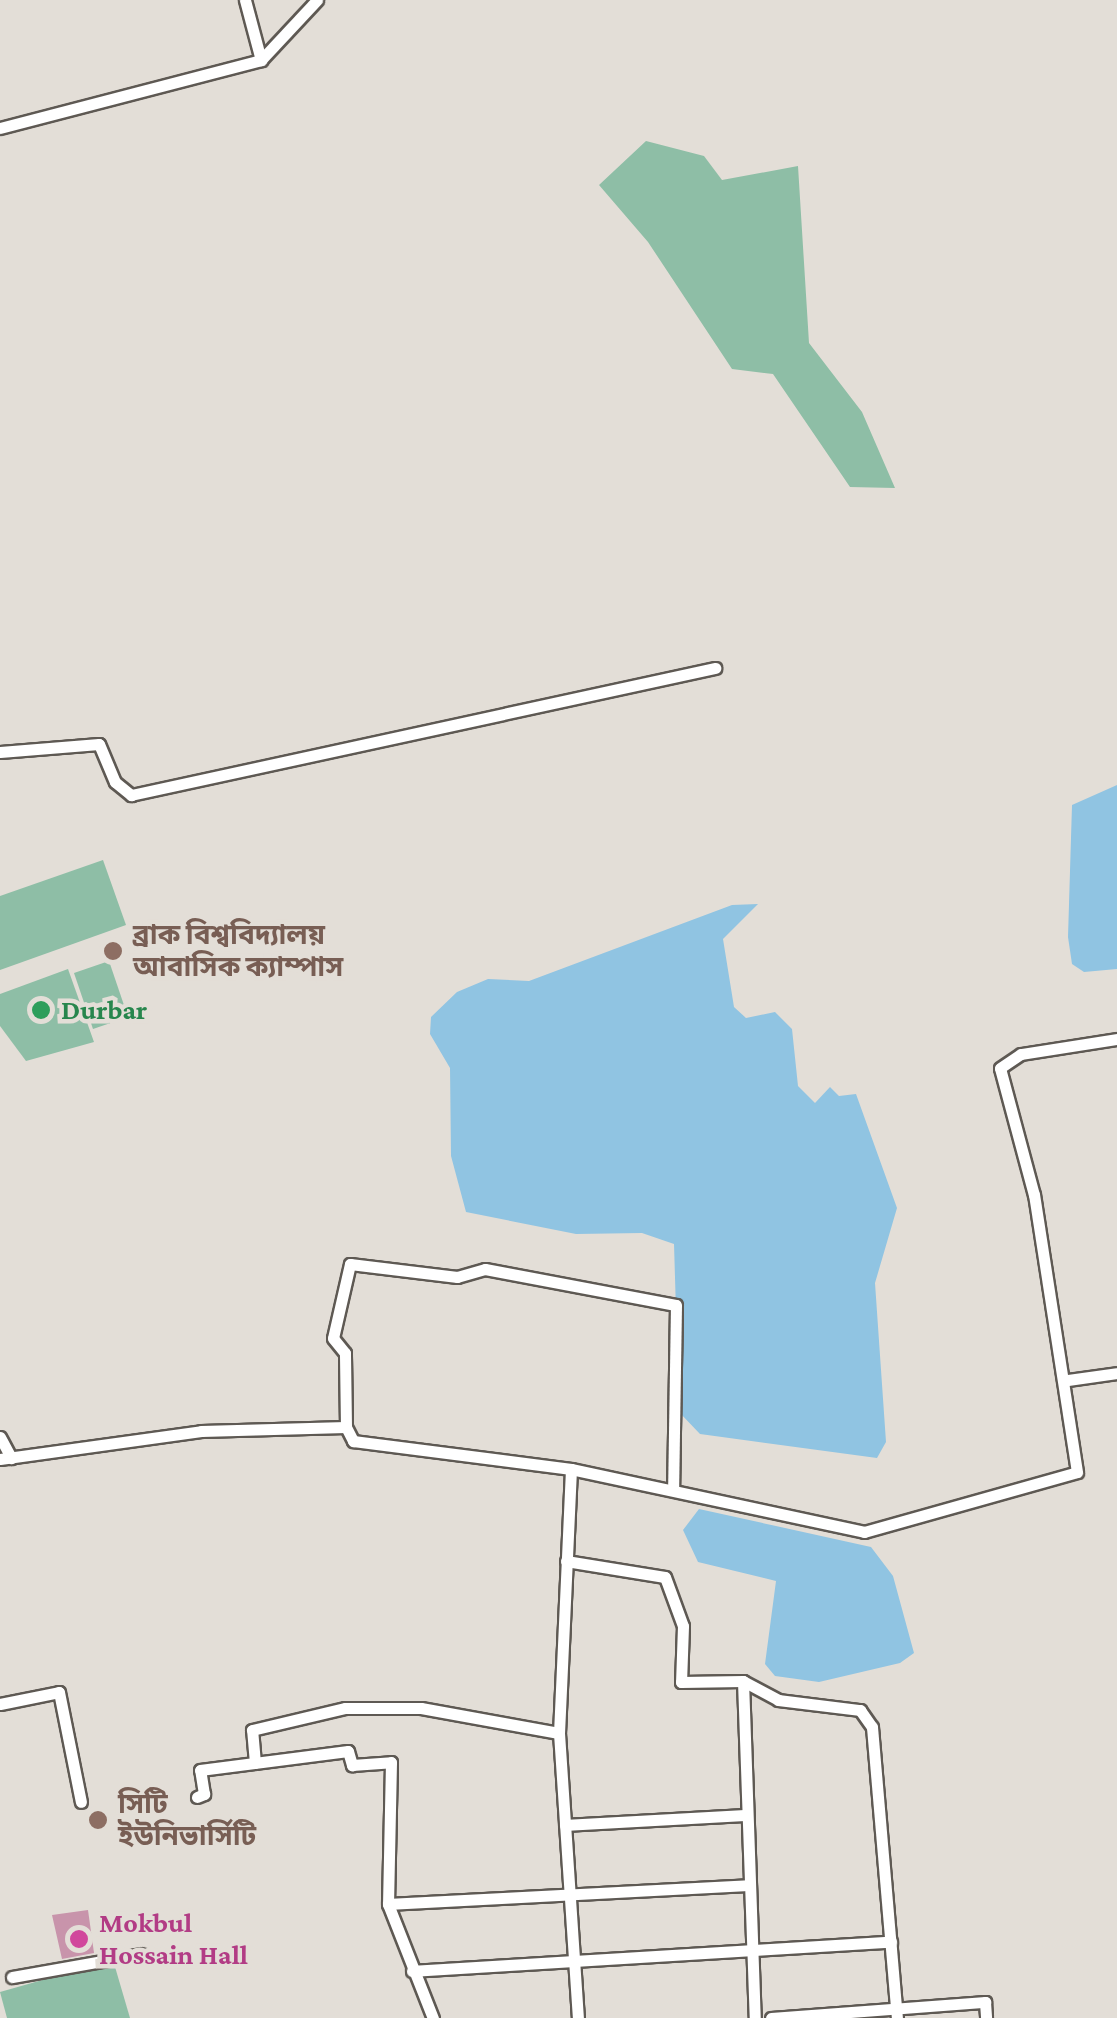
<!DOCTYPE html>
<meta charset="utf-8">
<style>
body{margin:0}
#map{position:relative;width:1117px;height:2018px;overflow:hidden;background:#e3ded7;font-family:"Crimson Pro","Noto Sans Bengali",serif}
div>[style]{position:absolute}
.green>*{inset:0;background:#8ebea6}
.water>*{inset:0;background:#90c4e2}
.building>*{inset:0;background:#c894ab}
.roads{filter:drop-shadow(2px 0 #5e5953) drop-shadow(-2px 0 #5e5953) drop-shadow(0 2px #5e5953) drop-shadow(0 -2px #5e5953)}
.minor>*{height:11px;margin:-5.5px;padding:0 5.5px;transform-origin:5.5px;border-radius:5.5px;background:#fff}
.dots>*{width:28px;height:28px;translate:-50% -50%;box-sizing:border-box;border:5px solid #e3ded7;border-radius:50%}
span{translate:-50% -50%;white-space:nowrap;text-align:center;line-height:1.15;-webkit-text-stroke:9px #e3ded7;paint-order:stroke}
.education-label{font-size:28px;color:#785e54;font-weight:700}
.left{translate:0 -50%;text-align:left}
.leisure-label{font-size:28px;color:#27864d;font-weight:700}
.hotel-label{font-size:28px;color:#b23c85;font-weight:700}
</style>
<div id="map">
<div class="green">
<i style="clip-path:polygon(646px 141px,704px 156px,722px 180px,798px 166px,809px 343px,862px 412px,895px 488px,850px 487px,773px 374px,732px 369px,648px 242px,599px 185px)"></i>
<i style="clip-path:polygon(103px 860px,126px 925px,0 970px,0 896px)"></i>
<i style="clip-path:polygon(109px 961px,128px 1017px,93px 1029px,74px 973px)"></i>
<i style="clip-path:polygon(68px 969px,94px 1042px,26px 1061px,0 1026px,0 994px)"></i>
<i style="clip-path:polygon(113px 1960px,130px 2018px,7px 2018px,0 1992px)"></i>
</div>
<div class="water">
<i style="clip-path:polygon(1117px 785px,1117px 969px,1084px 972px,1072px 964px,1068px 937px,1072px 805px)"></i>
<i style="clip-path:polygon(758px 904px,723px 939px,734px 1007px,746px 1018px,775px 1012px,792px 1029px,798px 1086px,815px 1103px,830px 1087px,839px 1096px,856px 1094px,897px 1208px,875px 1283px,886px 1442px,877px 1458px,700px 1434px,679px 1412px,674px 1244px,642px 1233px,576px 1234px,466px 1212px,451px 1156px,450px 1068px,430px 1034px,431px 1017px,457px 992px,488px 979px,529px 981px,732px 905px)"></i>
<i style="clip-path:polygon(699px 1509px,871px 1547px,893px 1576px,914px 1653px,900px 1663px,819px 1682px,775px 1676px,765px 1664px,776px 1581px,698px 1562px,683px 1530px)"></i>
</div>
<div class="building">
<i style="clip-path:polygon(88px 1910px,94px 1953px,62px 1959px,52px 1915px)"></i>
</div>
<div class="roads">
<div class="minor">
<i style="left:245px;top:0;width:62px;rotate:75.1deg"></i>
<i style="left:0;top:128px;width:270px;rotate:-14.6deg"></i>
<i style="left:261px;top:60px;width:82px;rotate:-47deg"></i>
<i style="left:0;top:752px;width:99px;rotate:-4.6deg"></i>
<i style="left:99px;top:744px;width:41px;rotate:67.2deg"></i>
<i style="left:115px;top:782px;width:21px;rotate:39deg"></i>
<i style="left:131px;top:795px;width:598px;rotate:-12.27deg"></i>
<i style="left:1068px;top:1380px;width:49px;rotate:-8.1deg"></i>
<i style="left:346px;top:1427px;width:74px;rotate:-90.8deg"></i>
<i style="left:345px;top:1353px;width:19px;rotate:-129deg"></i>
<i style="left:333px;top:1338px;width:76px;rotate:-77.1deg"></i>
<i style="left:350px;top:1264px;width:108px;rotate:6.9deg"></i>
<i style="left:457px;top:1277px;width:29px;rotate:-16deg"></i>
<i style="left:485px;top:1269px;width:194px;rotate:10.7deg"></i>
<i style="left:676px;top:1305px;width:183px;rotate:90.9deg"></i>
<i style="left:0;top:1437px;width:24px;rotate:62deg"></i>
<i style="left:0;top:1459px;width:203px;rotate:-7.9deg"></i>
<i style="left:201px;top:1431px;width:145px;rotate:-1.6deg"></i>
<i style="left:346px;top:1427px;width:16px;rotate:63deg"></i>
<i style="left:353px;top:1441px;width:220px;rotate:7.3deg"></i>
<i style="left:571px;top:1469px;width:300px;rotate:12.1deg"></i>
<i style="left:864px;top:1532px;width:221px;rotate:-15.7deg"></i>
<i style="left:1077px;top:1472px;width:280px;rotate:-98.8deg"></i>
<i style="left:1034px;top:1195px;width:131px;rotate:-105deg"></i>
<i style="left:1000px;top:1068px;width:25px;rotate:-34deg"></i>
<i style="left:1021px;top:1054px;width:97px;rotate:-8.9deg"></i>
<i style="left:571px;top:1469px;width:264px;rotate:92.6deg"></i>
<i style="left:559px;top:1733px;width:286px;rotate:86.2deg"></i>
<i style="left:566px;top:1561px;width:100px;rotate:9.2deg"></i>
<i style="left:665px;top:1577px;width:52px;rotate:69.8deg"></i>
<i style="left:683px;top:1626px;width:56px;rotate:92deg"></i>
<i style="left:681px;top:1682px;width:62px;rotate:-0.9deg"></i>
<i style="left:743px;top:1681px;width:337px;rotate:88deg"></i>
<i style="left:743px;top:1681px;width:40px;rotate:28deg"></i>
<i style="left:778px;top:1700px;width:83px;rotate:7deg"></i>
<i style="left:860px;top:1710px;width:21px;rotate:55deg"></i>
<i style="left:872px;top:1727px;width:292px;rotate:85.1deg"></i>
<i style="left:0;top:1704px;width:60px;rotate:-11.5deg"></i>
<i style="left:59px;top:1692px;width:112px;rotate:78.7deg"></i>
<i style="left:255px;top:1763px;width:33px;rotate:-95deg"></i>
<i style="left:252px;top:1730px;width:96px;rotate:-13.3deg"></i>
<i style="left:345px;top:1708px;width:76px"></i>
<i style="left:421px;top:1708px;width:140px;rotate:10.3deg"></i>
<i style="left:197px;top:1797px;width:8px;rotate:-23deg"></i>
<i style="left:204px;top:1794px;width:24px;rotate:-99deg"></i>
<i style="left:200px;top:1770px;width:149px;rotate:-7.3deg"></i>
<i style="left:348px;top:1751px;width:15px;rotate:74deg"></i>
<i style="left:352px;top:1765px;width:39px;rotate:-4deg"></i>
<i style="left:391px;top:1762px;width:142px;rotate:91.2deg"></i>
<i style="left:388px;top:1904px;width:123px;rotate:68.5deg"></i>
<i style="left:565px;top:1825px;width:179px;rotate:-3.2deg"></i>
<i style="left:388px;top:1904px;width:360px;rotate:-3deg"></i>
<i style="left:412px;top:1971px;width:480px;rotate:-3.5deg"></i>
<i style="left:12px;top:1977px;width:131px;rotate:-10.1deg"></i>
<i style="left:771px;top:2018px;width:215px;rotate:-4.3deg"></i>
<i style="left:985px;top:2002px;width:16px;rotate:86deg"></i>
</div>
</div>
<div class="dots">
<i style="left:113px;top:951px;background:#8d6e63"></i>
<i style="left:41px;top:1010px;background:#2e9e5b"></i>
<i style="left:98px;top:1820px;background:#8d6e63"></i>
<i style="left:79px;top:1939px;background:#d1479c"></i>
</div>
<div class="education-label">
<span class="left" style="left:133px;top:951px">ব্রাক বিশ্ববিদ্যালয়<br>আবাসিক ক্যাম্পাস</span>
<span class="left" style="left:118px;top:1820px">সিটি<br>ইউনিভার্সিটি</span>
</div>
<div class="leisure-label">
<span class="left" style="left:61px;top:1010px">Durbar</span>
</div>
<div class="hotel-label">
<span class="left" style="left:99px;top:1939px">Mokbul<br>Hossain Hall</span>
</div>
</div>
